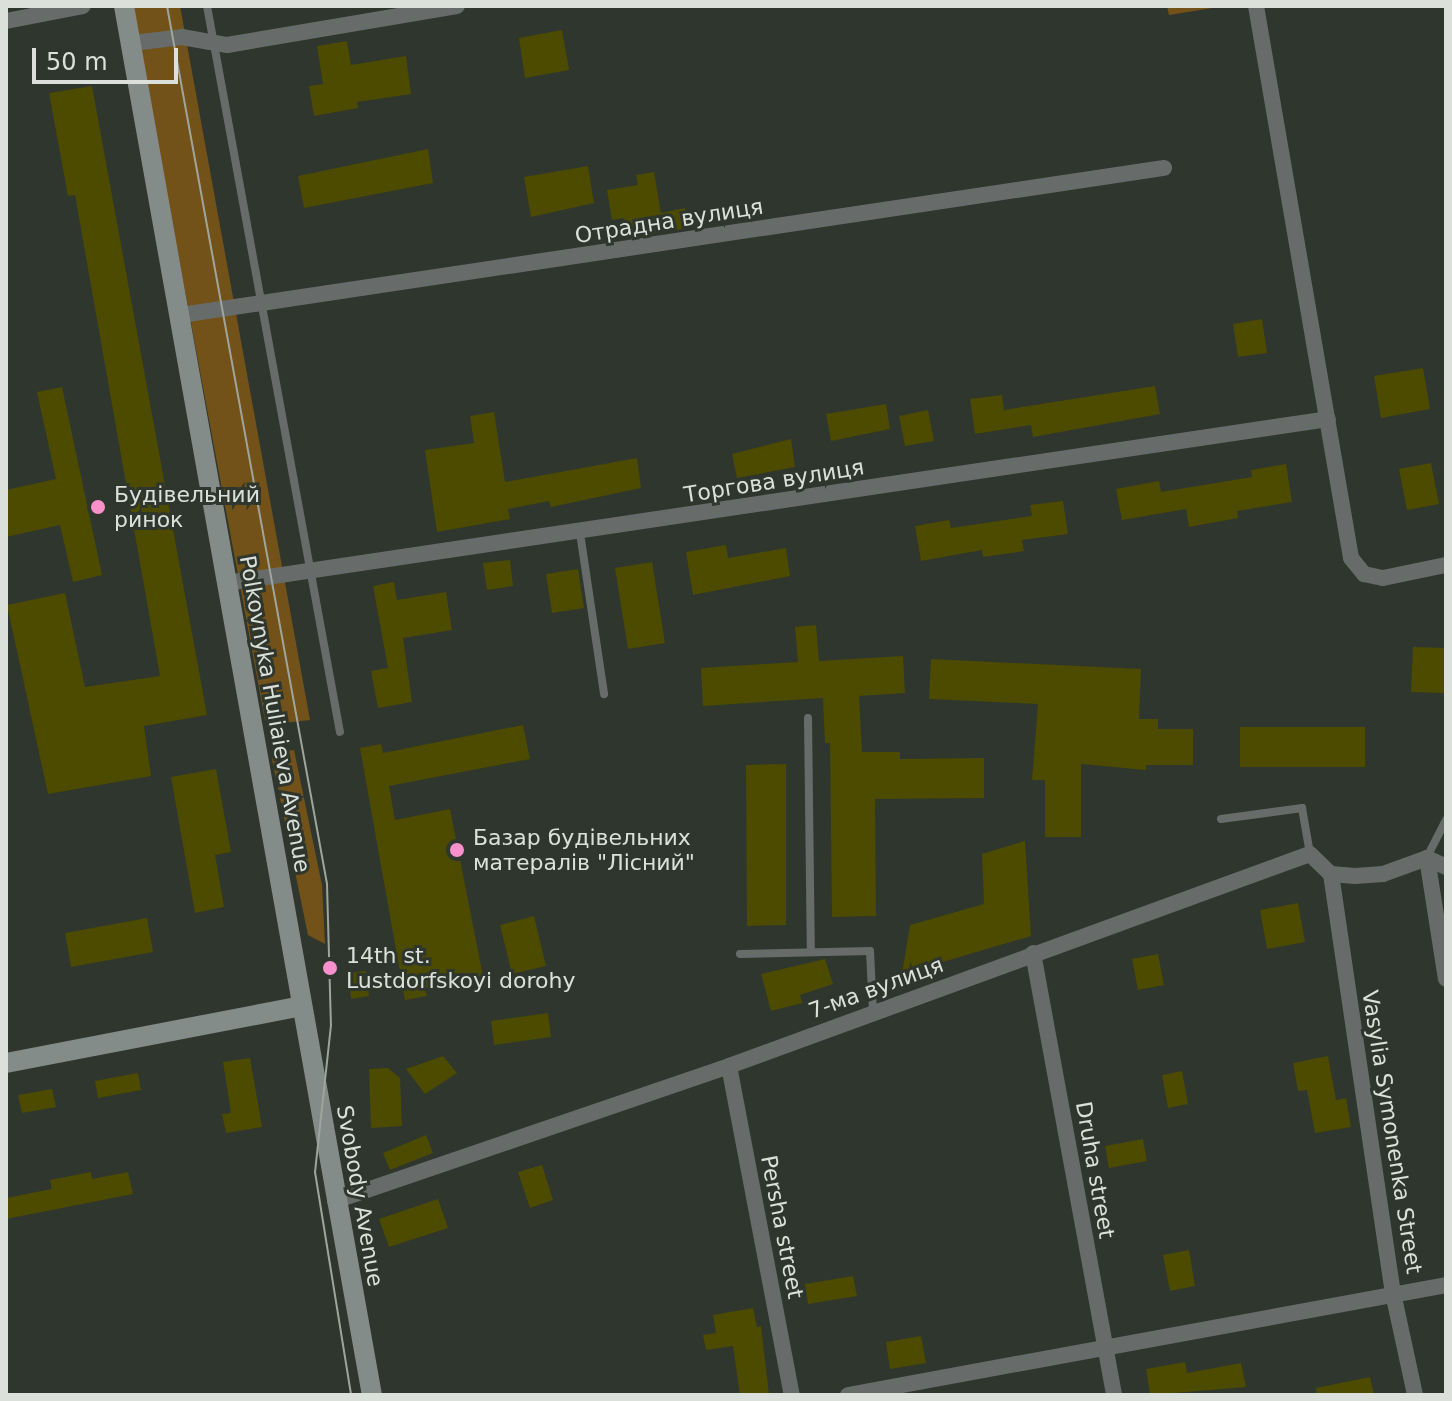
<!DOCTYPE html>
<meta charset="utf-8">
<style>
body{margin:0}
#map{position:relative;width:1452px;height:1401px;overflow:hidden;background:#2f362d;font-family:"DejaVu Sans",sans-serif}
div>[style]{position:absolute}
.green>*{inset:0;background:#735219}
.building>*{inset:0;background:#4c4b00}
.lane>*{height:8px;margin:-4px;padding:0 4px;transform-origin:4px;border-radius:4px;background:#676c6a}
.street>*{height:16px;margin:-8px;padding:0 8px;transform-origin:8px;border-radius:8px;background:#676c6a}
.secondary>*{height:20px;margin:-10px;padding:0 10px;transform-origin:10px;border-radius:10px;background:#838c89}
.tram>*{height:2px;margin:-1px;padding:0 1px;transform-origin:1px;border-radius:1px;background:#9fa59e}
.dots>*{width:22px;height:22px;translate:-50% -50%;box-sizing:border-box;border:4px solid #2f362d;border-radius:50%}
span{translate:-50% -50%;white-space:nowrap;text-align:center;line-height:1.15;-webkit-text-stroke:6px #2f362d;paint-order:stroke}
.street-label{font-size:22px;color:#dbe0da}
.poi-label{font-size:22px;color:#dbe0da}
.left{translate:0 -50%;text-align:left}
.frame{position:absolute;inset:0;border:8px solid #dbe0da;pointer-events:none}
.scale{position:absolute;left:32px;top:48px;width:146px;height:36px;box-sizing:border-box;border:4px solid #dbe0da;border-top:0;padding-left:10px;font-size:24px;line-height:28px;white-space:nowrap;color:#dbe0da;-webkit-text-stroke:6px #2f362d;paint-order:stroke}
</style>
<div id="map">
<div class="green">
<i style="clip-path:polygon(132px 6px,180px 6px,310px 720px,275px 724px,265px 720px)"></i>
<i style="clip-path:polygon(1167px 6px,1225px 6px,1169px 15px)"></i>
<i style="clip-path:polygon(294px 750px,322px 885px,325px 944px,308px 935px,272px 759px,277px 752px)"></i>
</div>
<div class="building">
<i style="clip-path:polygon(562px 30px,569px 70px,525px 78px,519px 38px)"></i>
<i style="clip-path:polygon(347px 41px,351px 65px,406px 56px,411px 94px,357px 102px,358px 108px,314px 116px,309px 86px,323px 84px,317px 46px)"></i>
<i style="clip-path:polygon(92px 86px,207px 715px,144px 726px,151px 776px,48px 794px,7px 605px,65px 593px,85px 687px,160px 676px,75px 195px,68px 196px,49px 93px)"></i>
<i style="clip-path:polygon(428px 149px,433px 183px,304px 208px,298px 176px)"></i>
<i style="clip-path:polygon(588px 166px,594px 203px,531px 217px,524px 177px)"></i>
<i style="clip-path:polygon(654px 172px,661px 213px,685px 208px,689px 228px,628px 237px,624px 218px,612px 220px,607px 190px,638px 185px,636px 175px)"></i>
<i style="clip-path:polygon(1262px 319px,1267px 353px,1238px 357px,1233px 324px)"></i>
<i style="clip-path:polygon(1423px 368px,1430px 409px,1381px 418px,1374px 376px)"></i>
<i style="clip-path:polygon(1155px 386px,1160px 414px,1033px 437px,1031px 425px,975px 434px,970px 399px,1002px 395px,1004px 410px)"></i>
<i style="clip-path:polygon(62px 387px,102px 575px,73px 582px,60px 525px,6px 537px,6px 490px,56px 479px,37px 392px)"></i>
<i style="clip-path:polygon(886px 404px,890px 429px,831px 441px,826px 414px)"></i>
<i style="clip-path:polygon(928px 410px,934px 441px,905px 446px,899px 416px)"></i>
<i style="clip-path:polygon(494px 412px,505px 482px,637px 458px,641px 488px,551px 507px,549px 501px,508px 509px,510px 519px,437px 532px,425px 450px,474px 443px,470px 416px)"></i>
<i style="clip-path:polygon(791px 439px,795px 467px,737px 478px,732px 454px)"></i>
<i style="clip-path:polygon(1431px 463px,1439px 504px,1407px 510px,1399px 469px)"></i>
<i style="clip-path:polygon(1286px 464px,1292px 502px,1237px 511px,1238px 518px,1189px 527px,1186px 509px,1122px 520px,1116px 489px,1159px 481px,1161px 492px,1252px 477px,1251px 470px)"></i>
<i style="clip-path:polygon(1063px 501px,1068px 534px,1022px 540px,1024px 551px,983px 557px,982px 550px,921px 561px,915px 526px,949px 520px,951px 528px,1032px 516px,1030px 505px)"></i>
<i style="clip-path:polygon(726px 545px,728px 558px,786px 548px,790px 576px,693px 595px,686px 552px)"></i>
<i style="clip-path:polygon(510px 560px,513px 586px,487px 590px,483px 563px)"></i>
<i style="clip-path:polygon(652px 562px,665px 643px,628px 649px,615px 568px)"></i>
<i style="clip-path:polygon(578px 569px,584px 608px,552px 613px,546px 574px)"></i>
<i style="clip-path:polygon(394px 582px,397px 600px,446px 592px,452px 630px,403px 638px,412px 702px,378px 708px,371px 671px,388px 668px,373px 586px)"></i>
<i style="clip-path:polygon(816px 625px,819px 661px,903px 656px,905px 693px,859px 696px,862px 752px,900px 752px,900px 759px,984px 758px,984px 798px,875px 799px,876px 916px,832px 917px,830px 743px,825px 743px,823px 698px,703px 706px,701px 668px,798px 662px,795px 627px)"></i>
<i style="clip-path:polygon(1413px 647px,1446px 648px,1445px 693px,1411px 692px)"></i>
<i style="clip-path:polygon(931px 659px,1141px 669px,1139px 719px,1158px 719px,1158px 729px,1193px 729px,1193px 765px,1146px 765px,1146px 770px,1081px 764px,1081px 837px,1045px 837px,1045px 780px,1032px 780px,1038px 704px,929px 699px)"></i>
<i style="clip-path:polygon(523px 725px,530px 759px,389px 786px,395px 820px,450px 809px,483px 976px,425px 988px,427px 996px,405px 1000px,360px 748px,381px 744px,383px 753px)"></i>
<i style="clip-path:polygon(1240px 727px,1365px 727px,1365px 767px,1240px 767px)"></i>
<i style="clip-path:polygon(786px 764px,786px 925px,747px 926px,746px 765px)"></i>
<i style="clip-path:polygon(216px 769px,231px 852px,215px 855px,224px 907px,195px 913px,171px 777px)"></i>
<i style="clip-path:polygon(1025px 841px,1031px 936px,902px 974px,910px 925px,984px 904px,982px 854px)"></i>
<i style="clip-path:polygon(1298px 903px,1305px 942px,1267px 949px,1260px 910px)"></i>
<i style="clip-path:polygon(534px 916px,546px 966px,512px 974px,500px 925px)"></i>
<i style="clip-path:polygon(147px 918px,153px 952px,71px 967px,65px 933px)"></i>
<i style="clip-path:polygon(1158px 954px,1164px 985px,1138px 990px,1132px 959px)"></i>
<i style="clip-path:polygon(825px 959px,833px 984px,800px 995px,802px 1003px,771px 1011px,761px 974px)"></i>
<i style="clip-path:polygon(366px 971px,369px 996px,351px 999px,349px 973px)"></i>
<i style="clip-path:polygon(548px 1013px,551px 1037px,494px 1045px,491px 1021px)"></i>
<i style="clip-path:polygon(443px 1056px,457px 1073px,425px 1094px,406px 1069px)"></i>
<i style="clip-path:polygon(1328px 1056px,1336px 1100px,1346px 1098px,1351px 1127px,1315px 1133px,1307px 1090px,1298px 1091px,1293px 1063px)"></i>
<i style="clip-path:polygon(250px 1058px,262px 1127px,226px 1133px,222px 1114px,231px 1113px,223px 1062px)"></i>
<i style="clip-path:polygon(388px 1068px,400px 1078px,402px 1126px,371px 1128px,369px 1069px)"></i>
<i style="clip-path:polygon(1182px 1071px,1188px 1104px,1168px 1108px,1162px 1075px)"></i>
<i style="clip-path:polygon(138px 1073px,141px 1090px,98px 1098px,95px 1081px)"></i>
<i style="clip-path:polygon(52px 1089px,56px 1107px,22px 1113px,18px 1095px)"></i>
<i style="clip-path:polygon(426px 1135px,433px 1153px,390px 1170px,383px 1153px)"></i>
<i style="clip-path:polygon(1143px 1139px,1147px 1161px,1109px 1168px,1105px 1146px)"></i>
<i style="clip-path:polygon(542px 1165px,553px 1200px,530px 1208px,518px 1172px)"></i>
<i style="clip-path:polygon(91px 1172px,92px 1179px,128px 1172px,133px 1194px,6px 1219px,6px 1198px,52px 1189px,50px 1180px)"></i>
<i style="clip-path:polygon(438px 1199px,448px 1228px,389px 1247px,379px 1219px)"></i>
<i style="clip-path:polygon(1189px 1250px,1195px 1286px,1170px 1291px,1163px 1255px)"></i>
<i style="clip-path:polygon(853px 1276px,857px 1296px,808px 1304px,805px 1284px)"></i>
<i style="clip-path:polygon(753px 1308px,757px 1327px,761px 1326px,769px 1395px,740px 1395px,733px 1346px,706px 1350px,703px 1335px,716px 1333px,713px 1315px)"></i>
<i style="clip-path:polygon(921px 1336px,926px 1363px,890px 1369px,886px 1342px)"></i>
<i style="clip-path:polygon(1185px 1362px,1187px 1373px,1241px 1363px,1246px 1387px,1150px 1395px,1146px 1369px)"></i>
<i style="clip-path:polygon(1370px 1377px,1374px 1395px,1317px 1395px,1316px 1388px)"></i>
</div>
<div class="lane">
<i style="left:207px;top:6px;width:738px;rotate:79.62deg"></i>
<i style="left:580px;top:533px;width:163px;rotate:81.5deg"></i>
<i style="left:808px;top:718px;width:234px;rotate:89.3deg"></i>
<i style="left:1221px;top:819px;width:82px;rotate:-7.7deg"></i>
<i style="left:1302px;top:808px;width:47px;rotate:80.1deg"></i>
<i style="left:1427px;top:857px;width:42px;rotate:-62.8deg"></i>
<i style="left:740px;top:954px;width:130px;rotate:-1.3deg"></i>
<i style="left:870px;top:951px;width:61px;rotate:87.2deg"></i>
</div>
<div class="street">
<i style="left:1256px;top:6px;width:560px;rotate:80.23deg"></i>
<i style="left:1351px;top:558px;width:21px;rotate:51deg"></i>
<i style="left:1364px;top:574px;width:19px;rotate:12deg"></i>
<i style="left:1383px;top:578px;width:64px;rotate:-11.7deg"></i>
<i style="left:6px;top:21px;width:78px;rotate:-11deg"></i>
<i style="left:132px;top:43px;width:50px;rotate:-6.8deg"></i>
<i style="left:182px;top:37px;width:46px;rotate:10.1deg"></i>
<i style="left:227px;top:45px;width:233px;rotate:-9.6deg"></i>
<i style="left:181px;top:315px;width:994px;rotate:-8.51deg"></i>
<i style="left:227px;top:583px;width:1113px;rotate:-8.47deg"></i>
<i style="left:1427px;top:858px;width:122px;rotate:81.1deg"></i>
<i style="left:1427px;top:858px;width:21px;rotate:25deg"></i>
<i style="left:1331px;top:874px;width:424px;rotate:81.6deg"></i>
<i style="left:1393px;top:1293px;width:104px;rotate:77.8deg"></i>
<i style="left:1033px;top:953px;width:449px;rotate:79.6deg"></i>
<i style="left:729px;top:1066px;width:335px;rotate:79.2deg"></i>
<i style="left:335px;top:1201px;width:416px;rotate:-18.9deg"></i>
<i style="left:729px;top:1066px;width:618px;rotate:-20.05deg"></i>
<i style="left:1310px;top:854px;width:29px;rotate:44deg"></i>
<i style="left:1331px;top:874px;width:24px;rotate:5deg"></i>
<i style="left:1355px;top:876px;width:28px;rotate:-4deg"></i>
<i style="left:1383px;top:874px;width:47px;rotate:-20deg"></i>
<i style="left:848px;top:1395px;width:608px;rotate:-10.42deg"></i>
</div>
<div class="secondary">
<i style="left:124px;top:6px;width:1411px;rotate:79.88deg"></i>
<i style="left:6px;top:1063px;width:301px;rotate:-10.9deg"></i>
</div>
<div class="tram">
<i style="left:167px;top:6px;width:892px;rotate:79.67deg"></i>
<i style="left:327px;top:884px;width:141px;rotate:88.4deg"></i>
<i style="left:331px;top:1025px;width:148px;rotate:96.2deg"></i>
<i style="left:315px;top:1172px;width:226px;rotate:80.8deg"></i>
</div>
<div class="dots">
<i style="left:98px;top:507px;background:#f890cc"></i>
<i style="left:457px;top:850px;background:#f890cc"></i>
<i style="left:330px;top:968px;background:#f890cc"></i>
</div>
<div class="street-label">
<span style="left:669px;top:221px;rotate:-9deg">Отрадна вулиця</span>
<span style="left:774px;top:481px;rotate:-9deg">Торгова вулиця</span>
<span style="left:275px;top:714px;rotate:80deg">Polkovnyka Huliaieva Avenue</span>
<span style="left:876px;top:988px;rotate:-20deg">7-ма вулиця</span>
<span style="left:1392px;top:1132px;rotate:81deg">Vasylia Symonenka Street</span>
<span style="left:1095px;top:1170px;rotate:80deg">Druha street</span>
<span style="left:360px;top:1196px;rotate:80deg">Svobody Avenue</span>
<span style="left:782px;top:1227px;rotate:79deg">Persha street</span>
</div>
<div class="poi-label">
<span class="left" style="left:114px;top:507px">Будівельний<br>ринок</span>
<span class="left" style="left:473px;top:850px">Базар будівельних<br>матералів "Лісний"</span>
<span class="left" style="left:346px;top:968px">14th st.<br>Lustdorfskoyi dorohy</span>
</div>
<div class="frame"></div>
<div class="scale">50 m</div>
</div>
